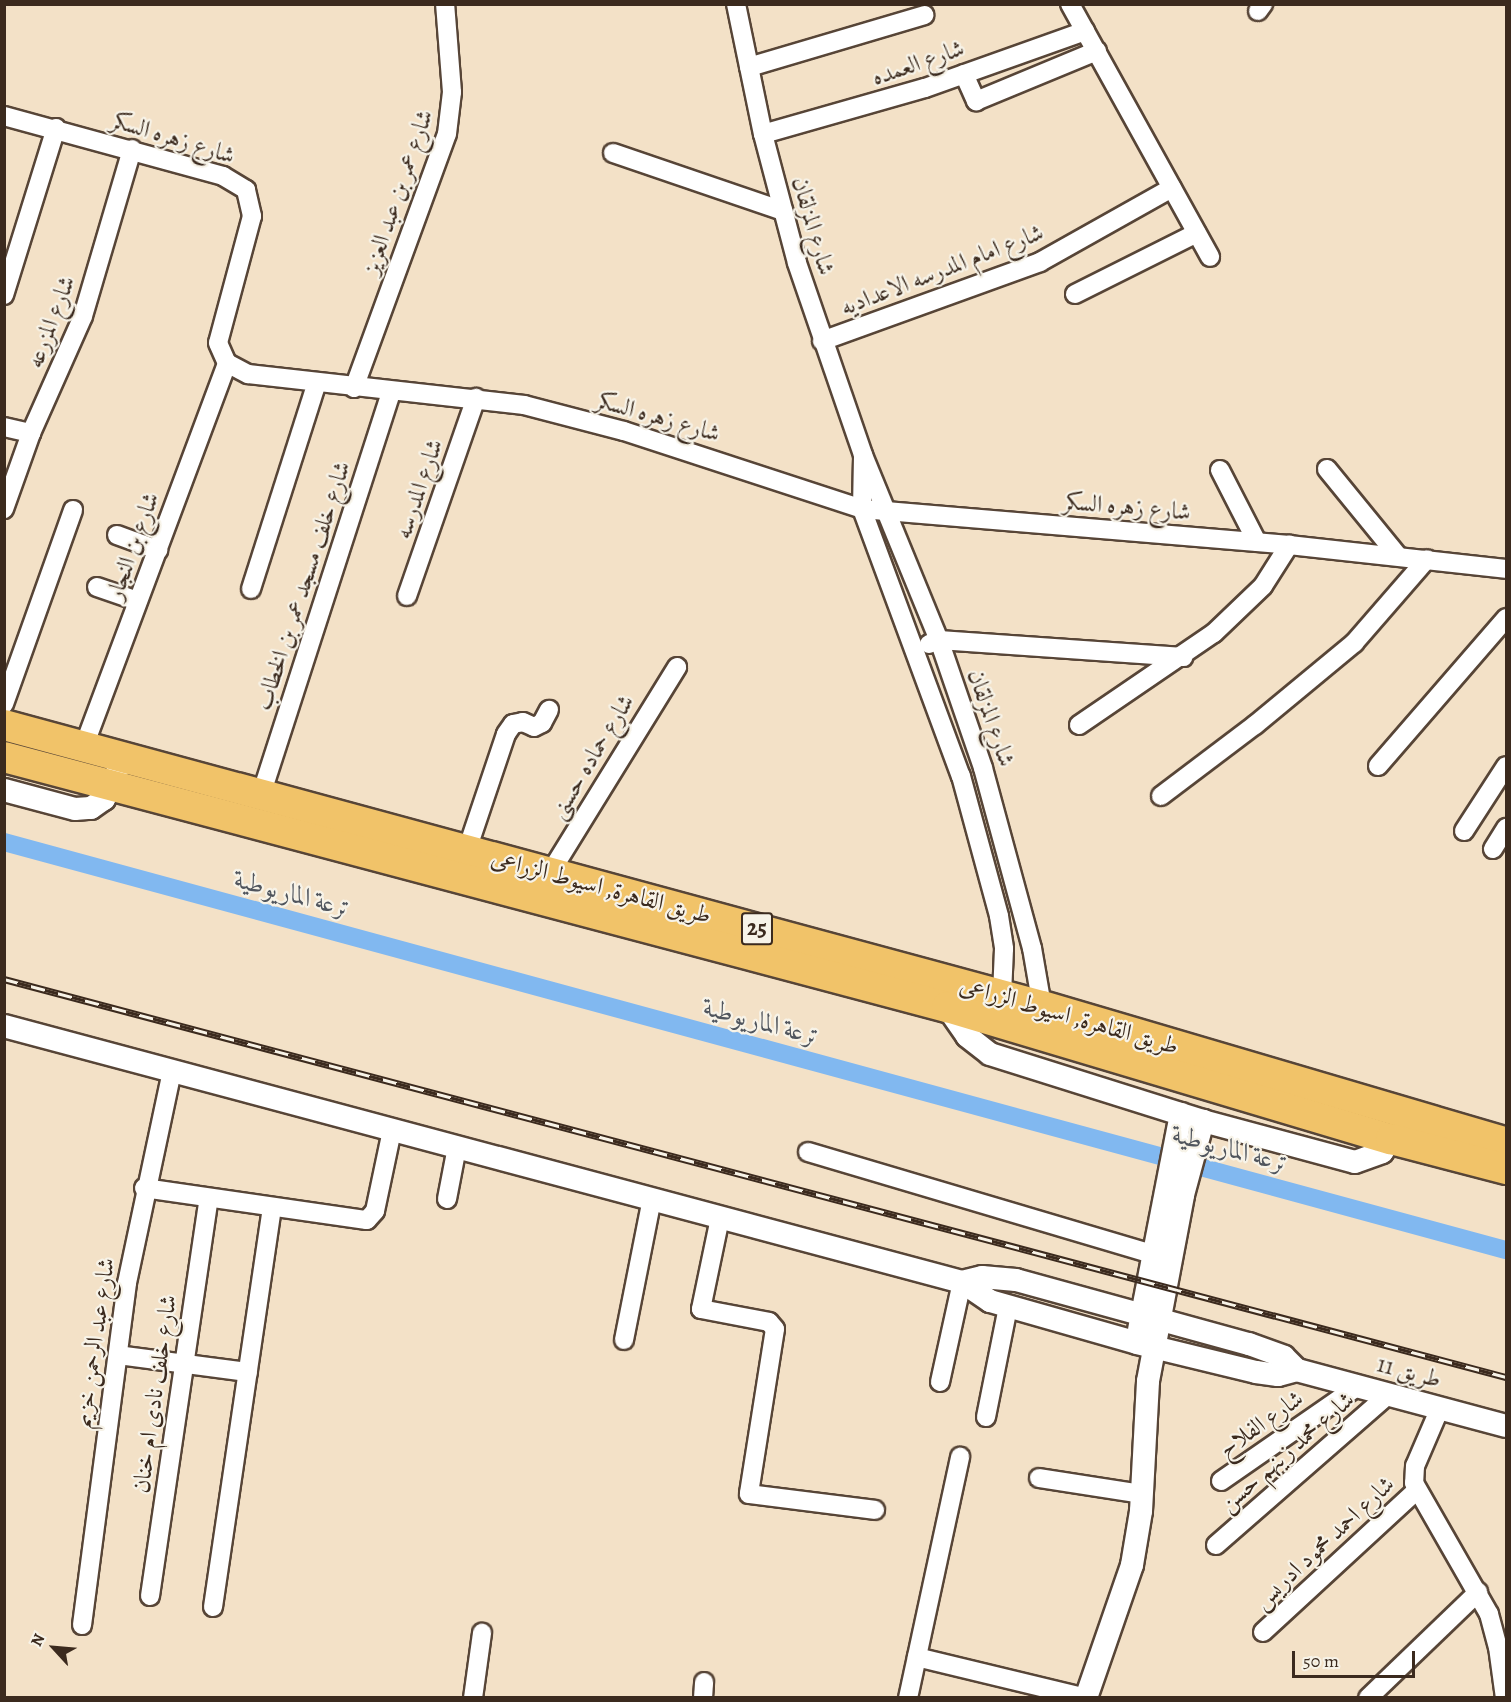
<!DOCTYPE html>
<meta charset="utf-8">
<style>
body{margin:0}
#map{position:relative;width:1511px;height:1702px;overflow:hidden;background:#f3e1c7;font-family:Alegreya,Amiri,serif}
div>[style]{position:absolute}
.canal>*{height:18px;margin:-9px;padding:0 9px;transform-origin:9px;border-radius:9px;background:#81b8f0}
.roads{filter:drop-shadow(2px 0 #574537) drop-shadow(-2px 0 #574537) drop-shadow(0 2px #574537) drop-shadow(0 -2px #574537)}
.minor>*{height:18px;margin:-9px;padding:0 9px;transform-origin:9px;border-radius:9px;background:#fff}
.tertiary>*{height:22px;margin:-11px;padding:0 11px;transform-origin:11px;border-radius:11px;background:#fff}
.trunk>*{height:30px;margin:-15px;padding:0 15px;transform-origin:15px;border-radius:15px;background:#f1c369}
.rail>*{height:7px;margin-top:-3.5px;transform-origin:0;background:repeating-linear-gradient(90deg,#f7f3e8 0 14px,#3b2a1e 0 28px);box-sizing:border-box;border-block:2px solid #3b2a1e}
span{translate:-50% -50%;white-space:nowrap;text-align:center;line-height:1.15;-webkit-text-stroke:4.5px #f7f3e8;paint-order:stroke}
.shield-label span{padding:2px 4px;background:#f7f3e8;border:2px solid;border-radius:4px;-webkit-text-stroke-width:0}
.shield-label{font-size:22px;color:#3b2a1e;font-weight:700}
.street-label{font-size:24px;color:#3b2a1e}
.water-label{font-size:26px;color:#50555d;font-style:italic}
.frame{position:absolute;inset:0;border:6px solid #3b2a1e;pointer-events:none}
.north{position:absolute;left:24px;top:1618px;width:60px;height:60px;-webkit-text-stroke:4px #f7f3e8;paint-order:stroke;rotate:296deg;font-size:16px;font-weight:700;line-height:24px;text-align:center;color:#3b2a1e}
.north::after{content:'';display:block;margin:auto;width:21px;height:27px;background:#3b2a1e;clip-path:polygon(50% 0,100% 100%,50% 72%,0 100%)}
.scale{position:absolute;left:1292px;top:1651px;width:123px;height:27px;box-sizing:border-box;border:3px solid #3b2a1e;border-top:0;padding-left:8px;font-size:18px;line-height:21px;white-space:nowrap;color:#3b2a1e;-webkit-text-stroke:4px #f7f3e8;paint-order:stroke}
</style>
<div id="map">
<div class="canal">
<i style="left:4px;top:842px;width:1556px;rotate:15.2deg"></i>
</div>
<div class="roads">
<div class="minor">
<i style="left:736px;top:4px;width:133px;rotate:78.3deg"></i>
<i style="left:763px;top:134px;width:133px;rotate:75.2deg"></i>
<i style="left:797px;top:263px;width:203px;rotate:71deg"></i>
<i style="left:863px;top:455px;width:200px;rotate:67.7deg"></i>
<i style="left:939px;top:640px;width:135px;rotate:71deg"></i>
<i style="left:983px;top:768px;width:187px;rotate:74.8deg"></i>
<i style="left:1032px;top:948px;width:59px;rotate:80.2deg"></i>
<i style="left:1070px;top:4px;width:289px;rotate:61deg"></i>
<i style="left:1258px;top:11px;width:9px;rotate:-54deg"></i>
<i style="left:749px;top:67px;width:183px;rotate:-16.5deg"></i>
<i style="left:964px;top:74px;width:30px;rotate:66deg"></i>
<i style="left:976px;top:101px;width:131px;rotate:-22.5deg"></i>
<i style="left:4px;top:116px;width:227px;rotate:15.3deg"></i>
<i style="left:223px;top:176px;width:27px;rotate:31deg"></i>
<i style="left:246px;top:190px;width:27px;rotate:77deg"></i>
<i style="left:252px;top:216px;width:131px;rotate:105deg"></i>
<i style="left:218px;top:343px;width:22px;rotate:66deg"></i>
<i style="left:227px;top:363px;width:24px;rotate:28deg"></i>
<i style="left:248px;top:374px;width:278px;rotate:6.4deg"></i>
<i style="left:524px;top:405px;width:103px;rotate:14.6deg"></i>
<i style="left:624px;top:431px;width:250px;rotate:18.1deg"></i>
<i style="left:862px;top:509px;width:429px;rotate:4.8deg"></i>
<i style="left:1289px;top:545px;width:218px;rotate:6.3deg"></i>
<i style="left:763px;top:134px;width:168px;rotate:-15.9deg"></i>
<i style="left:925px;top:88px;width:170px;rotate:-19.6deg"></i>
<i style="left:613px;top:153px;width:180px;rotate:18.8deg"></i>
<i style="left:1075px;top:294px;width:136px;rotate:-26.6deg"></i>
<i style="left:4px;top:295px;width:175px;rotate:-72.7deg"></i>
<i style="left:822px;top:341px;width:232px;rotate:-19.9deg"></i>
<i style="left:1040px;top:262px;width:151px;rotate:-29.3deg"></i>
<i style="left:354px;top:388px;width:270px;rotate:-69.9deg"></i>
<i style="left:447px;top:134px;width:42px;rotate:-83.2deg"></i>
<i style="left:452px;top:92px;width:88px;rotate:-94.5deg"></i>
<i style="left:4px;top:427px;width:28px;rotate:13deg"></i>
<i style="left:863px;top:457px;width:52px;rotate:91.1deg"></i>
<i style="left:862px;top:509px;width:285px;rotate:69.7deg"></i>
<i style="left:961px;top:776px;width:145px;rotate:74.8deg"></i>
<i style="left:999px;top:916px;width:33px;rotate:81deg"></i>
<i style="left:1004px;top:949px;width:46px;rotate:92.5deg"></i>
<i style="left:1327px;top:469px;width:112px;rotate:50.8deg"></i>
<i style="left:1220px;top:470px;width:81px;rotate:62.8deg"></i>
<i style="left:4px;top:509px;width:81px;rotate:-70.4deg"></i>
<i style="left:31px;top:433px;width:128px;rotate:-66deg"></i>
<i style="left:83px;top:316px;width:174px;rotate:-73.6deg"></i>
<i style="left:117px;top:535px;width:44px;rotate:20.1deg"></i>
<i style="left:97px;top:587px;width:43px;rotate:18.9deg"></i>
<i style="left:251px;top:589px;width:214px;rotate:-72.3deg"></i>
<i style="left:407px;top:596px;width:210px;rotate:-70.8deg"></i>
<i style="left:929px;top:644px;width:11px;rotate:-22deg"></i>
<i style="left:939px;top:640px;width:245px;rotate:4deg"></i>
<i style="left:4px;top:704px;width:206px;rotate:-70.4deg"></i>
<i style="left:1079px;top:725px;width:163px;rotate:-34.3deg"></i>
<i style="left:1214px;top:633px;width:68px;rotate:-43.8deg"></i>
<i style="left:1263px;top:586px;width:49px;rotate:-57.6deg"></i>
<i style="left:84px;top:746px;width:409px;rotate:-69.5deg"></i>
<i style="left:1378px;top:766px;width:196px;rotate:-49.1deg"></i>
<i style="left:261px;top:795px;width:422px;rotate:-72.1deg"></i>
<i style="left:1161px;top:796px;width:118px;rotate:-37.1deg"></i>
<i style="left:1255px;top:725px;width:129px;rotate:-39.6deg"></i>
<i style="left:1354px;top:643px;width:111px;rotate:-49deg"></i>
<i style="left:1464px;top:831px;width:77px;rotate:-57.1deg"></i>
<i style="left:1493px;top:849px;width:25px;rotate:-58deg"></i>
<i style="left:467px;top:850px;width:122px;rotate:-71.4deg"></i>
<i style="left:506px;top:734px;width:12px;rotate:-55deg"></i>
<i style="left:513px;top:724px;width:10px;rotate:-11deg"></i>
<i style="left:523px;top:722px;width:12px;rotate:24deg"></i>
<i style="left:534px;top:727px;width:9px;rotate:-27deg"></i>
<i style="left:542px;top:723px;width:15px;rotate:-62deg"></i>
<i style="left:550px;top:873px;width:242px;rotate:-58.3deg"></i>
<i style="left:808px;top:1152px;width:360px;rotate:16.5deg"></i>
<i style="left:144px;top:1188px;width:225px;rotate:8.2deg"></i>
<i style="left:367px;top:1220px;width:12px;rotate:-48deg"></i>
<i style="left:375px;top:1211px;width:83px;rotate:-78.1deg"></i>
<i style="left:447px;top:1199px;width:53px;rotate:-79.1deg"></i>
<i style="left:720px;top:1218px;width:93px;rotate:101.8deg"></i>
<i style="left:701px;top:1309px;width:69px;rotate:10.8deg"></i>
<i style="left:769px;top:1322px;width:9px;rotate:49deg"></i>
<i style="left:775px;top:1329px;width:167px;rotate:99deg"></i>
<i style="left:749px;top:1494px;width:127px;rotate:7.2deg"></i>
<i style="left:624px;top:1340px;width:144px;rotate:-78.8deg"></i>
<i style="left:118px;top:1355px;width:131px;rotate:7.5deg"></i>
<i style="left:940px;top:1382px;width:102px;rotate:-77.6deg"></i>
<i style="left:1440px;top:1408px;width:63px;rotate:113.3deg"></i>
<i style="left:1415px;top:1466px;width:17px;rotate:93deg"></i>
<i style="left:1414px;top:1483px;width:151px;rotate:60.2deg"></i>
<i style="left:1489px;top:1614px;width:34px;rotate:75deg"></i>
<i style="left:1498px;top:1647px;width:51px;rotate:82.2deg"></i>
<i style="left:986px;top:1417px;width:112px;rotate:-78.7deg"></i>
<i style="left:1039px;top:1478px;width:104px;rotate:8.8deg"></i>
<i style="left:1221px;top:1481px;width:167px;rotate:-34.7deg"></i>
<i style="left:1216px;top:1545px;width:230px;rotate:-41.1deg"></i>
<i style="left:150px;top:1596px;width:402px;rotate:-81.6deg"></i>
<i style="left:213px;top:1607px;width:403px;rotate:-81.6deg"></i>
<i style="left:82px;top:1625px;width:345px;rotate:-82.5deg"></i>
<i style="left:127px;top:1283px;width:217px;rotate:-78deg"></i>
<i style="left:1263px;top:1632px;width:209px;rotate:-42.7deg"></i>
<i style="left:917px;top:1657px;width:174px;rotate:13.6deg"></i>
<i style="left:473px;top:1698px;width:66px;rotate:-82.1deg"></i>
<i style="left:703px;top:1698px;width:16px;rotate:-86deg"></i>
<i style="left:908px;top:1698px;width:247px;rotate:-77.8deg"></i>
<i style="left:1368px;top:1698px;width:153px;rotate:-43.9deg"></i>
</div>
<div class="tertiary">
<i style="left:4px;top:790px;width:73px;rotate:15deg"></i>
<i style="left:75px;top:809px;width:16px;rotate:-4deg"></i>
<i style="left:91px;top:808px;width:16px;rotate:-35deg"></i>
<i style="left:104px;top:799px;width:28px;rotate:-64deg"></i>
<i style="left:947px;top:1007px;width:35px;rotate:55deg"></i>
<i style="left:967px;top:1036px;width:29px;rotate:38deg"></i>
<i style="left:990px;top:1054px;width:223px;rotate:17.5deg"></i>
<i style="left:1203px;top:1121px;width:157px;rotate:15.1deg"></i>
<i style="left:1355px;top:1162px;width:29px;rotate:-20deg"></i>
<i style="left:1382px;top:1152px;width:16px;rotate:-55deg"></i>
<i style="left:4px;top:1026px;width:992px;rotate:14.96deg"></i>
<i style="left:962px;top:1282px;width:34px;rotate:34deg"></i>
<i style="left:990px;top:1301px;width:153px;rotate:15.9deg"></i>
<i style="left:1137px;top:1343px;width:122px;rotate:13.7deg"></i>
<i style="left:1256px;top:1372px;width:22px;rotate:8deg"></i>
<i style="left:1278px;top:1375px;width:20px;rotate:-15deg"></i>
<i style="left:1297px;top:1370px;width:216px;rotate:15deg"></i>
<i style="left:962px;top:1282px;width:21px;rotate:-14deg"></i>
<i style="left:982px;top:1277px;width:34px;rotate:5deg"></i>
<i style="left:1016px;top:1280px;width:242px;rotate:15.4deg"></i>
<i style="left:1249px;top:1344px;width:37px;rotate:20deg"></i>
<i style="left:1284px;top:1357px;width:18px;rotate:45deg"></i>
<i style="left:1139px;top:1330px;width:220px;rotate:-79deg"></i>
<i style="left:1086px;top:1698px;width:141px;rotate:-70.9deg"></i>
<i style="left:1132px;top:1565px;width:55px;rotate:-80.5deg"></i>
<i style="left:1141px;top:1511px;width:130px;rotate:-86.9deg"></i>
<i style="left:1148px;top:1381px;width:189px;rotate:-79.3deg"></i>
<i style="left:1183px;top:1195px;width:77px;rotate:-74.9deg"></i>
</div>
<div class="trunk">
<i style="left:4px;top:725px;width:1075px;rotate:15.15deg"></i>
<i style="left:1042px;top:1006px;width:484px;rotate:16.4deg"></i>
<i style="left:4px;top:757px;width:976px;rotate:14.85deg"></i>
<i style="left:947px;top:1007px;width:463px;rotate:16.6deg"></i>
<i style="left:1391px;top:1139px;width:119px;rotate:14.6deg"></i>
</div>
</div>
<div class="rail">
<i style="left:4px;top:979px;width:1554px;rotate:14.84deg"></i>
</div>
<div class="shield-label">
<span style="left:757px;top:929px">25</span>
</div>
<div class="street-label">
<span style="left:918px;top:63px;rotate:-19deg">شارع العمده</span>
<span style="left:173px;top:138px;rotate:17deg">شارع زهره السكر</span>
<span style="left:398px;top:192px;rotate:-71deg">شارع عمر بن عبد العزيز</span>
<span style="left:813px;top:226px;rotate:74deg">شارع المزلقان</span>
<span style="left:942px;top:270px;rotate:-21deg">شارع امام المدرسه الاعداديه</span>
<span style="left:51px;top:322px;rotate:-69deg">شارع المزرعه</span>
<span style="left:658px;top:417px;rotate:16deg">شارع زهره السكر</span>
<span style="left:419px;top:489px;rotate:-71deg">شارع المدرسه</span>
<span style="left:1127px;top:507px;rotate:5deg">شارع زهره السكر</span>
<span style="left:133px;top:546px;rotate:-70deg">شارع بن النجار</span>
<span style="left:303px;top:586px;rotate:-72deg">شارع خلف مسجد عمر بن الخطاب</span>
<span style="left:991px;top:718px;rotate:71deg">شارع المزلقان</span>
<span style="left:592px;top:757px;rotate:-59deg">شارع حماده حسنى</span>
<span style="left:601px;top:887px;rotate:15deg">طريق القاهرة, اسيوط الزراعى</span>
<span style="left:1069px;top:1016px;rotate:16deg">طريق القاهرة, اسيوط الزراعى</span>
<span style="left:95px;top:1343px;rotate:-82deg">شارع عبد الرحمن خزيم</span>
<span style="left:1409px;top:1372px;rotate:15deg">طريق 11</span>
<span style="left:155px;top:1394px;rotate:-82deg">شارع خلف نادى ام خنان</span>
<span style="left:1261px;top:1424px;rotate:-35deg">شارع الفلاح</span>
<span style="left:1287px;top:1452px;rotate:-41deg">شارع محمد زينهم حسن</span>
<span style="left:1324px;top:1543px;rotate:-43deg">شارع احمد محمود ادريس</span>
</div>
<div class="water-label">
<span style="left:293px;top:894px;rotate:15deg">ترعة الماريوطية</span>
<span style="left:762px;top:1022px;rotate:15deg">ترعة الماريوطية</span>
<span style="left:1231px;top:1149px;rotate:15deg">ترعة الماريوطية</span>
</div>
<div class="frame"></div>
<div class="north">N</div>
<div class="scale">50 m</div>
</div>
